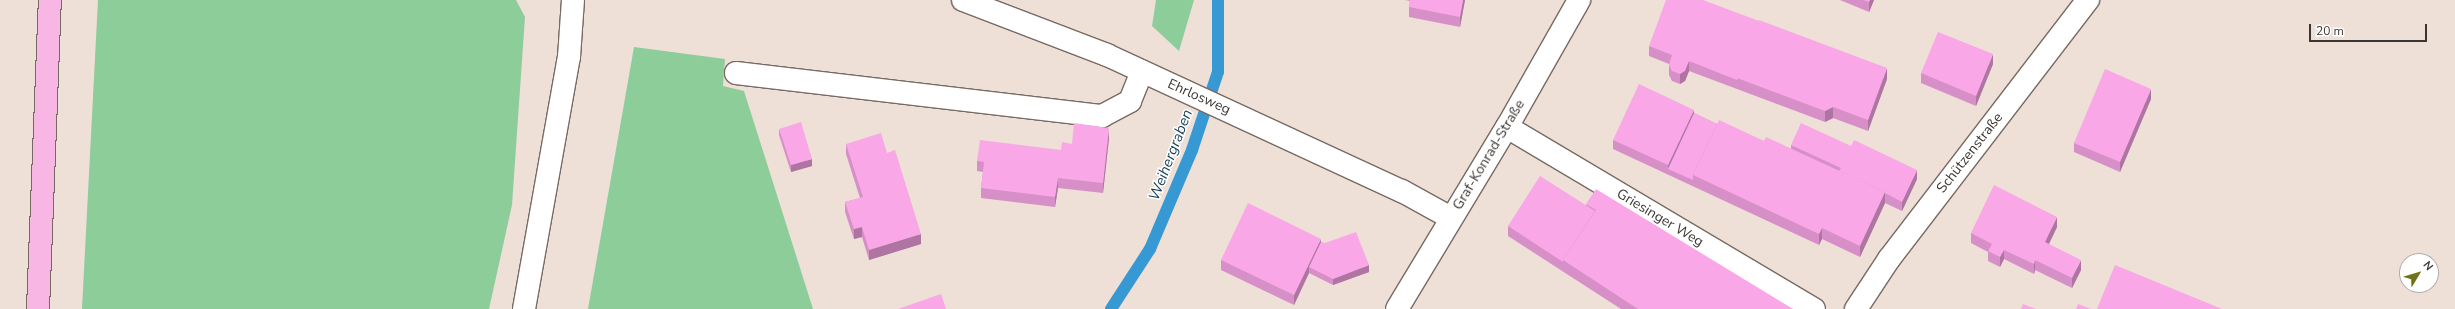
<!DOCTYPE html>
<meta charset="utf-8">
<style>
body{margin:0}
#map{position:relative;width:2455px;height:309px;overflow:hidden;background:#eedfd7;font-family:"Nunito Sans",sans-serif}
div>[style]{position:absolute}
.green>*{inset:0;background:#8dcd9a}
.stream>*{height:12px;margin:-6px;padding:0 6px;transform-origin:6px;border-radius:6px;background:#3699d4}
.roads{filter:drop-shadow(1px 0 #776a63) drop-shadow(-1px 0 #776a63) drop-shadow(0 1px #776a63) drop-shadow(0 -1px #776a63)}
.minor>*{height:22px;margin:-11px;padding:0 11px;transform-origin:11px;border-radius:11px;background:#fff}
.major>*{height:22px;margin:-11px;padding:0 11px;transform-origin:11px;border-radius:11px;background:#f8b6e4}
.wall>*{inset:0;background:#d690c7}
.shaded-wall>*{inset:0;background:#ae75a2}
.building>*{inset:0;background:#f9a7e7}
span{translate:-50% -50%;white-space:nowrap;text-align:center;line-height:1.15;-webkit-text-stroke:3px #fff;paint-order:stroke}
.street-label{font-size:14px;color:#3b3633}
.water-label{font-size:15px;color:#163f57;font-style:italic}
.north{position:absolute;left:2399px;top:253px;width:40px;height:40px;box-sizing:border-box;background:#fff;border:1px solid #b1afad;border-radius:50%;rotate:52deg;font-size:11px;font-weight:700;line-height:16px;text-align:center;color:#3b3633}
.north::after{content:'';display:block;margin:auto;width:14px;height:18px;background:#6e7218;clip-path:polygon(50% 0,100% 100%,50% 72%,0 100%)}
.scale{position:absolute;left:2309px;top:24px;width:118px;height:18px;box-sizing:border-box;border:2px solid #3b3633;border-top:0;padding-left:5px;font-size:12px;line-height:14px;white-space:nowrap;color:#3b3633;-webkit-text-stroke:3px #fff;paint-order:stroke}
</style>
<div id="map">
<div class="green">
<i style="clip-path:polygon(98px 0,516px 0,525px 17px,512px 205px,489px 309px,82px 309px)"></i>
<i style="clip-path:polygon(1156px 0,1194px 0,1179px 51px,1152px 26px)"></i>
<i style="clip-path:polygon(634px 47px,725px 59px,723px 86px,744px 91px,813px 309px,588px 309px)"></i>
</div>
<div class="stream">
<i style="left:1111px;top:309px;width:72px;rotate:-57deg"></i>
<i style="left:1150px;top:249px;width:108px;rotate:-67deg"></i>
<i style="left:1192px;top:150px;width:82px;rotate:-71.6deg"></i>
<i style="left:1218px;top:72px;width:72px;rotate:-90deg"></i>
</div>
<div class="roads">
<div class="minor">
<i style="left:963px;top:0;width:154px;rotate:20.9deg"></i>
<i style="left:1107px;top:55px;width:325px;rotate:24.8deg"></i>
<i style="left:1402px;top:191px;width:56px;rotate:28.9deg"></i>
<i style="left:736px;top:73px;width:369px;rotate:6.7deg"></i>
<i style="left:1102px;top:116px;width:32px;rotate:-28deg"></i>
<i style="left:1130px;top:101px;width:32px;rotate:-68deg"></i>
<i style="left:1507px;top:127px;width:357px;rotate:30.7deg"></i>
<i style="left:524px;top:309px;width:256px;rotate:-79.9deg"></i>
<i style="left:569px;top:57px;width:57px;rotate:-86deg"></i>
<i style="left:1397px;top:309px;width:213px;rotate:-58.9deg"></i>
<i style="left:1507px;top:127px;width:146px;rotate:-60.4deg"></i>
<i style="left:1856px;top:309px;width:60px;rotate:-56.6deg"></i>
<i style="left:1889px;top:259px;width:327px;rotate:-52.5deg"></i>
</div>
<div class="major">
<i style="left:38px;top:309px;width:309px;rotate:-87.8deg"></i>
</div>
</div>
<div class="wall">
<i style="clip-path:polygon(1405px 0,1465px 0,1460px 27px,1409px 17px,1409px 7px,1410px 1px)"></i>
<i style="clip-path:polygon(1840px 0,1874px 0,1869px 12px)"></i>
<i style="clip-path:polygon(1649px 46px,1887px 79px,1868px 131px,1833px 118px,1825px 122px,1689px 71px,1685px 81px,1680px 84px,1672px 81px,1669px 75px,1669px 64px,1649px 56px)"></i>
<i style="clip-path:polygon(1993px 64px,1976px 106px,1921px 83px,1921px 73px)"></i>
<i style="clip-path:polygon(2151px 99px,2120px 172px,2074px 152px,2074px 143px)"></i>
<i style="clip-path:polygon(1694px 113px,1717px 124px,1764px 141px,1791px 149px,1791px 145px,1917px 179px,1902px 211px,1885px 203px,1860px 257px,1822px 239px,1819px 245px,1613px 149px,1613px 140px)"></i>
<i style="clip-path:polygon(779px 129px,812px 166px,791px 172px,779px 135px)"></i>
<i style="clip-path:polygon(1109px 138px,1103px 193px,1058px 188px,1055px 207px,981px 198px,981px 188px,983px 172px,977px 171px,977px 161px,1061px 150px,1072px 144px)"></i>
<i style="clip-path:polygon(846px 144px,887px 153px,921px 244px,869px 260px,862px 237px,854px 239px,845px 212px,845px 202px,860px 198px,846px 154px)"></i>
<i style="clip-path:polygon(1586px 204px,1793px 309px,1621px 309px,1508px 236px,1508px 226px,1586px 205px)"></i>
<i style="clip-path:polygon(2057px 227px,2049px 244px,2081px 270px,2072px 288px,2035px 270px,2034px 274px,2004px 259px,2000px 267px,1988px 261px,1988px 252px,1971px 243px,1971px 233px)"></i>
<i style="clip-path:polygon(1321px 242px,1369px 272px,1333px 285px,1309px 273px,1294px 305px,1221px 270px,1221px 260px)"></i>
</div>
<div class="shaded-wall">
<i style="clip-path:polygon(1463px 0,1465px 0,1460px 27px,1460px 17px)"></i>
<i style="clip-path:polygon(1870px 0,1874px 0,1869px 12px,1869px 2px)"></i>
<i style="clip-path:polygon(1993px 54px,1993px 64px,1976px 106px,1976px 96px)"></i>
<i style="clip-path:polygon(1689px 61px,1689px 71px,1685px 81px,1680px 84px,1680px 74px)"></i>
<i style="clip-path:polygon(1887px 68px,1887px 79px,1868px 131px,1868px 120px)"></i>
<i style="clip-path:polygon(2151px 89px,2151px 99px,2120px 172px,2120px 162px)"></i>
<i style="clip-path:polygon(1833px 107px,1833px 118px,1825px 122px,1825px 111px)"></i>
<i style="clip-path:polygon(1694px 110px,1694px 120px,1668px 169px,1668px 165px)"></i>
<i style="clip-path:polygon(1109px 128px,1109px 138px,1103px 193px,1103px 183px)"></i>
<i style="clip-path:polygon(812px 159px,812px 166px,791px 172px,791px 165px)"></i>
<i style="clip-path:polygon(1917px 170px,1917px 179px,1902px 211px,1902px 202px)"></i>
<i style="clip-path:polygon(1058px 178px,1058px 188px,1055px 207px,1055px 197px)"></i>
<i style="clip-path:polygon(1885px 192px,1885px 203px,1860px 257px,1860px 246px)"></i>
<i style="clip-path:polygon(2057px 217px,2057px 227px,2045px 252px,2045px 242px)"></i>
<i style="clip-path:polygon(862px 227px,862px 237px,854px 239px,854px 229px)"></i>
<i style="clip-path:polygon(1822px 228px,1822px 239px,1819px 245px,1819px 234px)"></i>
<i style="clip-path:polygon(921px 234px,921px 244px,869px 260px,869px 250px)"></i>
<i style="clip-path:polygon(1321px 239px,1321px 248px,1309px 267px,1309px 273px,1294px 305px,1294px 295px)"></i>
<i style="clip-path:polygon(2004px 250px,2004px 259px,2000px 267px,2000px 257px)"></i>
<i style="clip-path:polygon(2035px 260px,2035px 270px,2034px 274px,2034px 264px)"></i>
<i style="clip-path:polygon(2081px 260px,2081px 270px,2072px 288px,2072px 278px)"></i>
<i style="clip-path:polygon(1369px 265px,1369px 272px,1333px 285px,1333px 279px)"></i>
</div>
<div class="building">
<i style="clip-path:polygon(1410px 0,1463px 0,1460px 17px,1409px 7px)"></i>
<i style="clip-path:polygon(1666px 0,1703px 0,1759px 21px,1737px 80px,1689px 61px,1685px 71px,1680px 74px,1672px 71px,1669px 65px,1672px 55px,1649px 46px)"></i>
<i style="clip-path:polygon(1863px 0,1870px 0,1869px 2px)"></i>
<i style="clip-path:polygon(1759px 20px,1887px 68px,1868px 120px,1833px 107px,1825px 111px,1737px 78px)"></i>
<i style="clip-path:polygon(1938px 32px,1993px 54px,1976px 96px,1921px 73px)"></i>
<i style="clip-path:polygon(2105px 69px,2151px 89px,2120px 162px,2074px 143px)"></i>
<i style="clip-path:polygon(1639px 84px,1694px 110px,1668px 165px,1613px 140px)"></i>
<i style="clip-path:polygon(1694px 113px,1717px 124px,1693px 175px,1693px 180px,1668px 169px)"></i>
<i style="clip-path:polygon(1719px 120px,1764px 141px,1766px 137px,1885px 192px,1860px 246px,1822px 228px,1819px 234px,1693px 175px)"></i>
<i style="clip-path:polygon(801px 122px,812px 159px,791px 165px,779px 129px)"></i>
<i style="clip-path:polygon(1074px 123px,1109px 128px,1103px 183px,1058px 178px,1055px 197px,981px 188px,984px 162px,977px 161px,980px 140px,1061px 150px,1062px 142px,1072px 144px)"></i>
<i style="clip-path:polygon(1801px 123px,1851px 146px,1854px 140px,1917px 170px,1902px 202px,1885px 193px,1885px 192px,1839px 171px,1841px 168px,1791px 145px)"></i>
<i style="clip-path:polygon(881px 133px,887px 153px,895px 150px,921px 234px,869px 250px,862px 227px,854px 229px,845px 202px,863px 197px,846px 144px)"></i>
<i style="clip-path:polygon(1540px 176px,1595px 211px,1563px 260px,1563px 262px,1508px 226px)"></i>
<i style="clip-path:polygon(1994px 185px,2057px 217px,2045px 242px,2081px 260px,2072px 278px,2035px 260px,2034px 264px,2004px 250px,2000px 257px,1988px 251px,1992px 244px,1971px 233px)"></i>
<i style="clip-path:polygon(1596px 189px,1793px 309px,1638px 309px,1563px 260px,1596px 210px,1586px 204px)"></i>
<i style="clip-path:polygon(1248px 203px,1321px 239px,1294px 295px,1221px 260px)"></i>
<i style="clip-path:polygon(1356px 232px,1369px 265px,1333px 279px,1309px 267px,1321px 242px,1325px 243px)"></i>
<i style="clip-path:polygon(2115px 265px,2222px 309px,2097px 309px)"></i>
<i style="clip-path:polygon(941px 294px,946px 309px,898px 309px)"></i>
<i style="clip-path:polygon(2023px 304px,2036px 309px,2021px 309px)"></i>
<i style="clip-path:polygon(2078px 304px,2091px 309px,2076px 309px)"></i>
</div>
<div class="street-label">
<span style="left:1199px;top:97px;rotate:24deg">Ehrlosweg</span>
<span style="left:1970px;top:153px;rotate:-52deg">Schützenstraße</span>
<span style="left:1489px;top:155px;rotate:-59deg">Graf-Konrad-Straße</span>
<span style="left:1660px;top:218px;rotate:31deg">Griesinger Weg</span>
</div>
<div class="water-label">
<span style="left:1171px;top:155px;rotate:-69deg">Weihergraben</span>
</div>
<div class="north">N</div>
<div class="scale">20 m</div>
</div>
